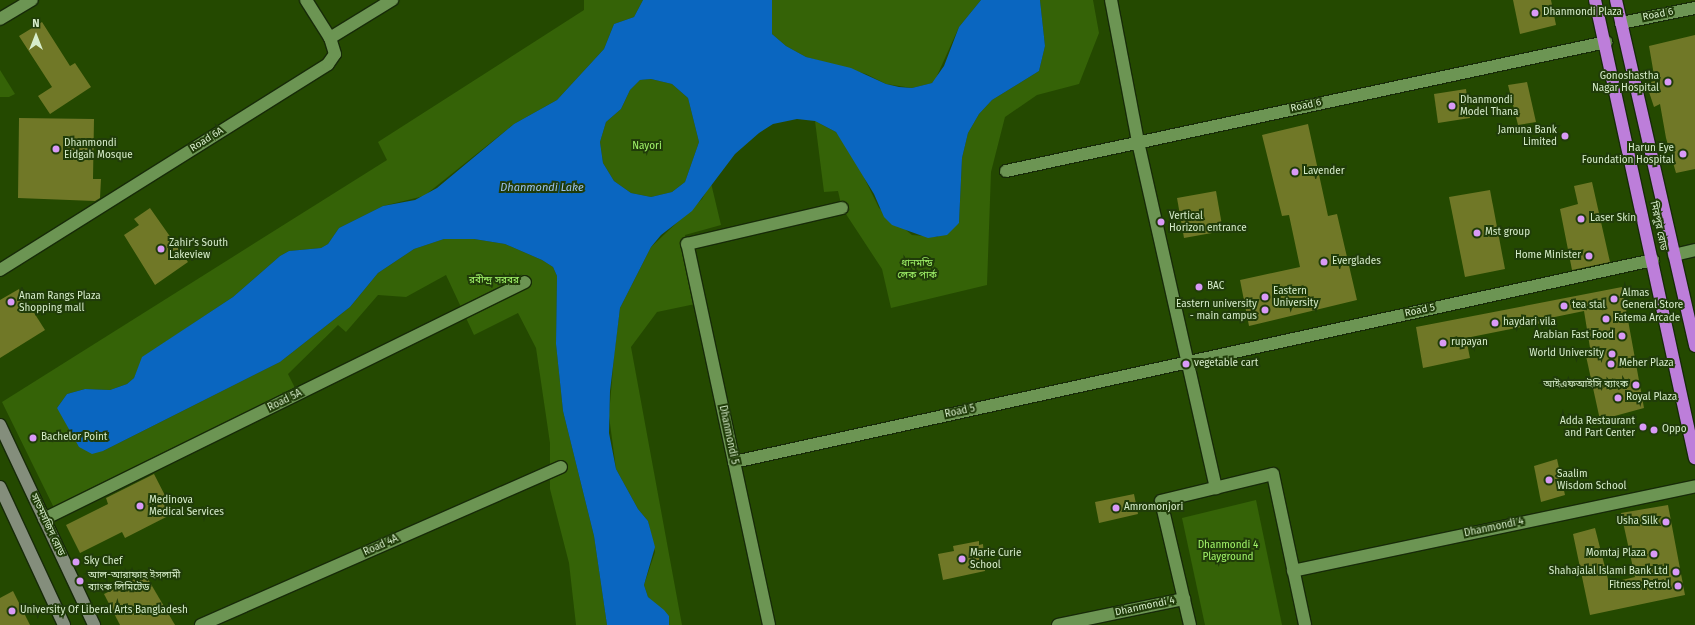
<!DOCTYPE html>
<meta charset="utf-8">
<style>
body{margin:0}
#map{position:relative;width:1695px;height:625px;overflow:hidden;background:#244900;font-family:"Fira Sans","Noto Sans Bengali",sans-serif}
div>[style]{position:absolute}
.green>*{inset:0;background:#356307}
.water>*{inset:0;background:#0a66c0}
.building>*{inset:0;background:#707827}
.roads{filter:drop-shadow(1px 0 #172b08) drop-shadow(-1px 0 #172b08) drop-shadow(0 1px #172b08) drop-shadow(0 -1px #172b08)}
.street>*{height:12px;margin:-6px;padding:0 6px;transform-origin:6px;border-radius:6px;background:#6c9553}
.secondary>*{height:12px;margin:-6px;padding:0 6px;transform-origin:6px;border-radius:6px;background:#848e7c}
.highway>*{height:12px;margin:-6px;padding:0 6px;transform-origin:6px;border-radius:6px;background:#bd7eda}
.dots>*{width:11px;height:11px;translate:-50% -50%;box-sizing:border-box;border:2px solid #203c09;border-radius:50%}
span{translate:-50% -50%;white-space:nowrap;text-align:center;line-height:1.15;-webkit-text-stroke:4px #203c09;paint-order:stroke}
.poi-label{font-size:10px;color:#d7edcb}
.left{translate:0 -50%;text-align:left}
.right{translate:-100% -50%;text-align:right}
.street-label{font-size:10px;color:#d7edcb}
.park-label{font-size:10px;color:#a2f56a}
.water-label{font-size:11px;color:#9dc1ef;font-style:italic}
.north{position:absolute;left:16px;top:16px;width:40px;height:40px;-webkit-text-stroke:3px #203c09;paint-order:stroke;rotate:0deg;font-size:11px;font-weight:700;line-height:16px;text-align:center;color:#d7edcb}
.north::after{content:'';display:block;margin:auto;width:14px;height:18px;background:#d7edcb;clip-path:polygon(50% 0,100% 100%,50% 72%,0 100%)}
</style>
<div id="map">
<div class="green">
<i style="clip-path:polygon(584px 0,643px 0,634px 17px,614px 24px,604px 49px,557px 100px,514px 124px,424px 196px,383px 206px,339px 228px,328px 244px,321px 248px,289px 251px,280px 256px,233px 297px,143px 357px,134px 378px,127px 384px,110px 390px,85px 389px,67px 394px,57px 408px,103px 451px,280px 362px,350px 307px,378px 273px,414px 249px,444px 239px,474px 239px,505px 244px,542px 260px,553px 267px,557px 276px,556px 344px,563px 411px,594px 536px,607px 625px,576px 625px,569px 563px,550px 489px,550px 443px,536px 348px,518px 313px,474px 335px,446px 275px,406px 297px,378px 295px,346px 332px,338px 325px,288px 374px,298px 394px,57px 514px,2px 402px,387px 160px,378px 142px,584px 10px)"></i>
<i style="clip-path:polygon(772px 0,981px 0,959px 27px,936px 78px,932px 83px,912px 88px,886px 84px,866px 74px,806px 57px,786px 46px,772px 34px)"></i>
<i style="clip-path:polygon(1040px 0,1093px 0,1099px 33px,1079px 84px,1037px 95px,1005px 117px,991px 172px,987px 285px,891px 308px,882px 269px,842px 208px,838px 191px,824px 192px,815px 121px,836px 132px,855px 159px,879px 208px,912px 235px,937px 237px,959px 223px,962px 158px,968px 133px,979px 114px,992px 100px,1039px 71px,1045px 46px)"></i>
<i style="clip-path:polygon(0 70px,15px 94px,9px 97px,0 97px)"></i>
<i style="clip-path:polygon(651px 79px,672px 84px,688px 98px,699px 142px,685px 182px,672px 192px,651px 197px,631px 193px,614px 181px,603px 163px,600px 142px,606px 122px,621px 109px,630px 90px,640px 80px)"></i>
<i style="clip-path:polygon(711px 183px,721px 225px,685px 235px,700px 303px,657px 312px,631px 347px,682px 625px,669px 625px,669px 616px,648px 597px,644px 585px,655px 552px,648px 521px,638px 509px,616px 469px,609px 416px,614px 355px,620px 308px,651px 247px,702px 199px)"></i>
<i style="clip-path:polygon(1256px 500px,1282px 625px,1205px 625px,1182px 518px)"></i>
</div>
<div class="water">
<i style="clip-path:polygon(evenodd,643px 0,772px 0,772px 34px,786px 46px,806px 57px,851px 68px,886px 84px,899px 87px,912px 88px,932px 83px,944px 66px,959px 27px,981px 0,1040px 0,1045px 46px,1039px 71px,992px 100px,979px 114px,968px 133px,962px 158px,959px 223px,947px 235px,928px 238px,892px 225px,884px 217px,874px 194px,836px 132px,815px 121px,797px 119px,773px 124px,759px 133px,735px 154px,692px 211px,661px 235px,651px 247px,620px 308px,610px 391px,609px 433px,616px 469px,638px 509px,648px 521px,655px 547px,644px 585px,648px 597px,664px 610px,669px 616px,669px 625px,607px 625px,594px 536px,563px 411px,556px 344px,557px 276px,553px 267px,542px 260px,505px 244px,474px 239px,444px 239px,414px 249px,378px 273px,350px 307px,280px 362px,103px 451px,92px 454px,79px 447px,57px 408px,67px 394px,85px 389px,110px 390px,127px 384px,134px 378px,142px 357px,233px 297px,280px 256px,289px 251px,321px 248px,328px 244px,339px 228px,383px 206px,415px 200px,437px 188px,514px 124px,557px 100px,604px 49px,614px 24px,634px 17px,643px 0,651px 79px,672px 84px,688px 98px,699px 142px,685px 182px,672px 192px,651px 197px,631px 193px,614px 181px,603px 163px,600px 142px,606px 122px,621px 109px,630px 90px,640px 80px,651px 79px)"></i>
</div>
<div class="building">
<i style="clip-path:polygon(1513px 0,1551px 0,1556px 25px,1520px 34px)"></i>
<i style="clip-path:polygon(42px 22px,70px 66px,75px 63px,91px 87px,50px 114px,38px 96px,52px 87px,19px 36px)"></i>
<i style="clip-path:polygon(1695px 35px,1695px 169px,1676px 173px,1666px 138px,1660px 104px,1654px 107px,1646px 83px,1655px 81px,1649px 46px)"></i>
<i style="clip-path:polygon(1527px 82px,1536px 122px,1518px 125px,1508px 85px)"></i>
<i style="clip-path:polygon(1466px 89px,1470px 118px,1438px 123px,1434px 94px)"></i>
<i style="clip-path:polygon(19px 118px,94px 119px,93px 179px,101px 179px,100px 198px,95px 201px,18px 198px)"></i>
<i style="clip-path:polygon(1308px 124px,1328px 216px,1337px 214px,1357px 300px,1249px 326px,1240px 280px,1300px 267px,1289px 215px,1282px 216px,1262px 135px)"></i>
<i style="clip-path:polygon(1592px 182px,1610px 262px,1572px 270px,1560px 209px,1578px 204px,1574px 186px)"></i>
<i style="clip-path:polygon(1490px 190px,1505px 269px,1465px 277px,1449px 197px)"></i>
<i style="clip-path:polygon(1216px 191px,1223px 231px,1184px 238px,1177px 198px)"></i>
<i style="clip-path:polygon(150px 208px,188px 262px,155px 285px,124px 235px,139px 225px,134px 219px)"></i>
<i style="clip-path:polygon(1622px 287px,1644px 408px,1600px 420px,1586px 356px,1591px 354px,1584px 311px,1545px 319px,1546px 322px,1466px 338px,1470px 358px,1423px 368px,1416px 327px)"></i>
<i style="clip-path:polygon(19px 289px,45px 330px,0 358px,0 300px)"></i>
<i style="clip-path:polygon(1557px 459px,1565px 495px,1541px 502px,1534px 466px)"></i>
<i style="clip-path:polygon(154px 474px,174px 513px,125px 538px,122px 532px,80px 553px,66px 525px,108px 504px,106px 498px)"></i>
<i style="clip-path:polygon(1134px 494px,1138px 514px,1099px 523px,1095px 502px)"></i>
<i style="clip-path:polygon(1668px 505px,1685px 595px,1590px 615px,1573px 534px,1595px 528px,1609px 583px,1635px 577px,1621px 513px)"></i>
<i style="clip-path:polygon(979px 541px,979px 545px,983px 544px,985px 571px,943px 580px,938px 554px,954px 551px,953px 546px)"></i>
<i style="clip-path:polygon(145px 574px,175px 625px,120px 625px,104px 594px)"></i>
<i style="clip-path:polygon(13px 591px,30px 625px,0 625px,0 598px)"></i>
</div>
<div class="roads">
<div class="street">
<i style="left:306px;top:0;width:45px;rotate:57.7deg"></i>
<i style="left:1111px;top:0;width:145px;rotate:79.2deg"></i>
<i style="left:1138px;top:142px;width:355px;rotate:77.3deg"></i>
<i style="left:0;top:19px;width:37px;rotate:-31deg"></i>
<i style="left:1621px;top:23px;width:76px;rotate:-11.5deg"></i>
<i style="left:1006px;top:171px;width:614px;rotate:-12.13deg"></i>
<i style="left:1674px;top:255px;width:22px;rotate:-13deg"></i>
<i style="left:0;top:270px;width:387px;rotate:-32.1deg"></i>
<i style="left:328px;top:64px;width:12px;rotate:-55deg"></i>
<i style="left:335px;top:54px;width:17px;rotate:-107deg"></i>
<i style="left:330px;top:38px;width:73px;rotate:-31.5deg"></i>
<i style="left:734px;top:462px;width:941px;rotate:-12.4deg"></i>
<i style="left:44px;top:519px;width:536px;rotate:-26.23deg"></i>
<i style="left:1293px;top:571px;width:411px;rotate:-11.9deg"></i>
<i style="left:201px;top:625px;width:393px;rotate:-23.7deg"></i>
<i style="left:769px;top:625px;width:390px;rotate:-102.1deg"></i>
<i style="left:687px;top:244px;width:159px;rotate:-13.1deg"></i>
<i style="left:1058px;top:625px;width:129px;rotate:-11.7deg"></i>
<i style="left:1190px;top:625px;width:127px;rotate:-103.2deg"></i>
<i style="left:1161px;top:501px;width:115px;rotate:-13.6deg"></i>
<i style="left:1273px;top:474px;width:154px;rotate:78deg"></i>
</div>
<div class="secondary">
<i style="left:0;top:425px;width:221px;rotate:64.8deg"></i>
<i style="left:0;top:487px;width:152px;rotate:65.1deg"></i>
</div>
<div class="highway">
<i style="left:1595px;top:0;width:469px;rotate:77.7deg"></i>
<i style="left:1616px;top:0;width:355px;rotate:77.1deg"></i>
</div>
</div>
<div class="dots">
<i style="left:1535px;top:13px;background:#d99af7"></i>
<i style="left:1668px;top:82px;background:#d99af7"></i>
<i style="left:1452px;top:106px;background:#d99af7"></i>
<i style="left:1565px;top:136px;background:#d99af7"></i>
<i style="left:56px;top:149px;background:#d99af7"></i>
<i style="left:1683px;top:154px;background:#d99af7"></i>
<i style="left:1295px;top:172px;background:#d99af7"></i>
<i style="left:1581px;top:219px;background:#d99af7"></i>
<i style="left:1161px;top:222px;background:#d99af7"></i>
<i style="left:1477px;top:233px;background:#d99af7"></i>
<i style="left:161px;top:249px;background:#d99af7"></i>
<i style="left:1589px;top:256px;background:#d99af7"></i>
<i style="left:1324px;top:262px;background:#d99af7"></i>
<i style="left:1199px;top:287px;background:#d99af7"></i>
<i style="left:1265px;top:297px;background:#d99af7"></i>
<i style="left:1614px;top:299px;background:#d99af7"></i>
<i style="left:11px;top:302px;background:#d99af7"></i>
<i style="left:1564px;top:306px;background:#d99af7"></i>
<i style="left:1265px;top:310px;background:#d99af7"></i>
<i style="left:1606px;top:319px;background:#d99af7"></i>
<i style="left:1495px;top:323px;background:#d99af7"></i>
<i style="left:1622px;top:336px;background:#d99af7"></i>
<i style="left:1443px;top:343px;background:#d99af7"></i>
<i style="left:1612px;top:354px;background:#d99af7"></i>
<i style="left:1186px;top:364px;background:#d99af7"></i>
<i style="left:1611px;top:364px;background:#d99af7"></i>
<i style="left:1636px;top:385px;background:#d99af7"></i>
<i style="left:1618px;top:398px;background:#d99af7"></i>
<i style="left:1643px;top:427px;background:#d99af7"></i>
<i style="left:1654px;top:430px;background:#d99af7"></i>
<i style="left:33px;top:438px;background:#d99af7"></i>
<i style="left:1549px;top:480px;background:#d99af7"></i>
<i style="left:140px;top:506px;background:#d99af7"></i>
<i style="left:1116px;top:508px;background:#d99af7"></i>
<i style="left:1666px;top:522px;background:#d99af7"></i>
<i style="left:1654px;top:554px;background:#d99af7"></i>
<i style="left:962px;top:559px;background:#d99af7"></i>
<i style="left:76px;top:562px;background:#d99af7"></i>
<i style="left:1676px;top:572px;background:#d99af7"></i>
<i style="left:80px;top:581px;background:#d99af7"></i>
<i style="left:1678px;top:586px;background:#d99af7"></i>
<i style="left:12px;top:611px;background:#d99af7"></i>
</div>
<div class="poi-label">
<span class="left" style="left:1543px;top:13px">Dhanmondi Plaza</span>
<span class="right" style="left:1659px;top:82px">Gonoshastha<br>Nagar Hospital</span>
<span class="left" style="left:1460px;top:106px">Dhanmondi<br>Model Thana</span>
<span class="right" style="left:1557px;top:136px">Jamuna Bank<br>Limited</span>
<span class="left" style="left:64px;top:149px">Dhanmondi<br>Eidgah Mosque</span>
<span class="right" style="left:1674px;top:154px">Harun Eye<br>Foundation Hospital</span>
<span class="left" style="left:1303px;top:172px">Lavender</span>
<span class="left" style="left:1169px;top:222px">Vertical<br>Horizon entrance</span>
<span class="left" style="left:1590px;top:219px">Laser Skin</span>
<span class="left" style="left:1485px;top:233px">Mst group</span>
<span class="left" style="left:169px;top:249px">Zahir’s South<br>Lakeview</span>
<span class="right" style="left:1581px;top:256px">Home Minister</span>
<span class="left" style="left:1332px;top:262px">Everglades</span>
<span class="left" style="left:1207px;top:287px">BAC</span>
<span class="left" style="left:1273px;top:297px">Eastern<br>University</span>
<span class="left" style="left:1622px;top:299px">Almas<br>General Store</span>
<span class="left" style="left:19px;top:302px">Anam Rangs Plaza<br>Shopping mall</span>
<span class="right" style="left:1257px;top:310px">Eastern university<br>- main campus</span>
<span class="left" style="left:1572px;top:306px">tea stal</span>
<span class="left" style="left:1614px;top:319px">Fatema Arcade</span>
<span class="left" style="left:1503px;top:323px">haydari vila</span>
<span class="right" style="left:1614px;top:336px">Arabian Fast Food</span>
<span class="left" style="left:1451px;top:343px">rupayan</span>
<span class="right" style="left:1604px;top:354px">World University</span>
<span class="left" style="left:1194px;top:364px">vegetable cart</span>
<span class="left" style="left:1619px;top:364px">Meher Plaza</span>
<span class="right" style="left:1628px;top:385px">আইএফআইসি ব্যাংক</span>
<span class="left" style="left:1626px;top:398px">Royal Plaza</span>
<span class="right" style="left:1635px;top:427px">Adda Restaurant<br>and Part Center</span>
<span class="left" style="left:1662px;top:430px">Oppo</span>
<span class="left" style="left:41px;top:438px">Bachelor Point</span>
<span class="left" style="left:1557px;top:480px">Saalim<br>Wisdom School</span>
<span class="left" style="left:149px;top:506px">Medinova<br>Medical Services</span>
<span class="left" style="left:1124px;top:508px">Amromonjori</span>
<span class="right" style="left:1658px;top:522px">Usha Silk</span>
<span class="left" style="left:970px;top:559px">Marie Curie<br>School</span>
<span class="right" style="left:1646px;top:554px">Momtaj Plaza</span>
<span class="left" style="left:84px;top:562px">Sky Chef</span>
<span class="right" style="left:1668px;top:572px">Shahajalal Islami Bank Ltd</span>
<span class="left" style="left:88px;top:581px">আল-আরাফাহ ইসলামী<br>ব্যাংক লিমিটেড</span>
<span class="right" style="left:1670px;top:586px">Fitness Petrol</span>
<span class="left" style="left:20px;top:611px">University Of Liberal Arts Bangladesh</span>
</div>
<div class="street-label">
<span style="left:1658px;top:15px;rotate:-11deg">Road 6</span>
<span style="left:1306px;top:106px;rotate:-12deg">Road 6</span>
<span style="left:207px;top:140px;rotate:-32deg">Road 6A</span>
<span style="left:1658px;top:226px;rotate:78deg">মিরপুর রোড</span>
<span style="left:1420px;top:311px;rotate:-12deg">Road 5</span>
<span style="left:285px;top:401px;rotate:-26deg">Road 5A</span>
<span style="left:960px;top:412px;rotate:-12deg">Road 5</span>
<span style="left:728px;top:435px;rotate:78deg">Dhanmondi 5</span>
<span style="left:47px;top:525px;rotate:65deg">সাতমসজিদ রোড</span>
<span style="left:1494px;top:528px;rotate:-12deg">Dhanmondi 4</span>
<span style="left:381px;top:546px;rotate:-24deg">Road 4A</span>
<span style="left:1145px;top:607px;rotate:-12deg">Dhanmondi 4</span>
</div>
<div class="park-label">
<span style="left:647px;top:147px">Nayori</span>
<span style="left:917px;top:269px">ধানমন্ডি<br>লেক পার্ক</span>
<span style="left:494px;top:281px">রবীন্দ্র সরবর</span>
<span style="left:1228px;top:551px">Dhanmondi 4<br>Playground</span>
</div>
<div class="water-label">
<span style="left:542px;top:188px">Dhanmondi Lake</span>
</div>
<div class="north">N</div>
</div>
